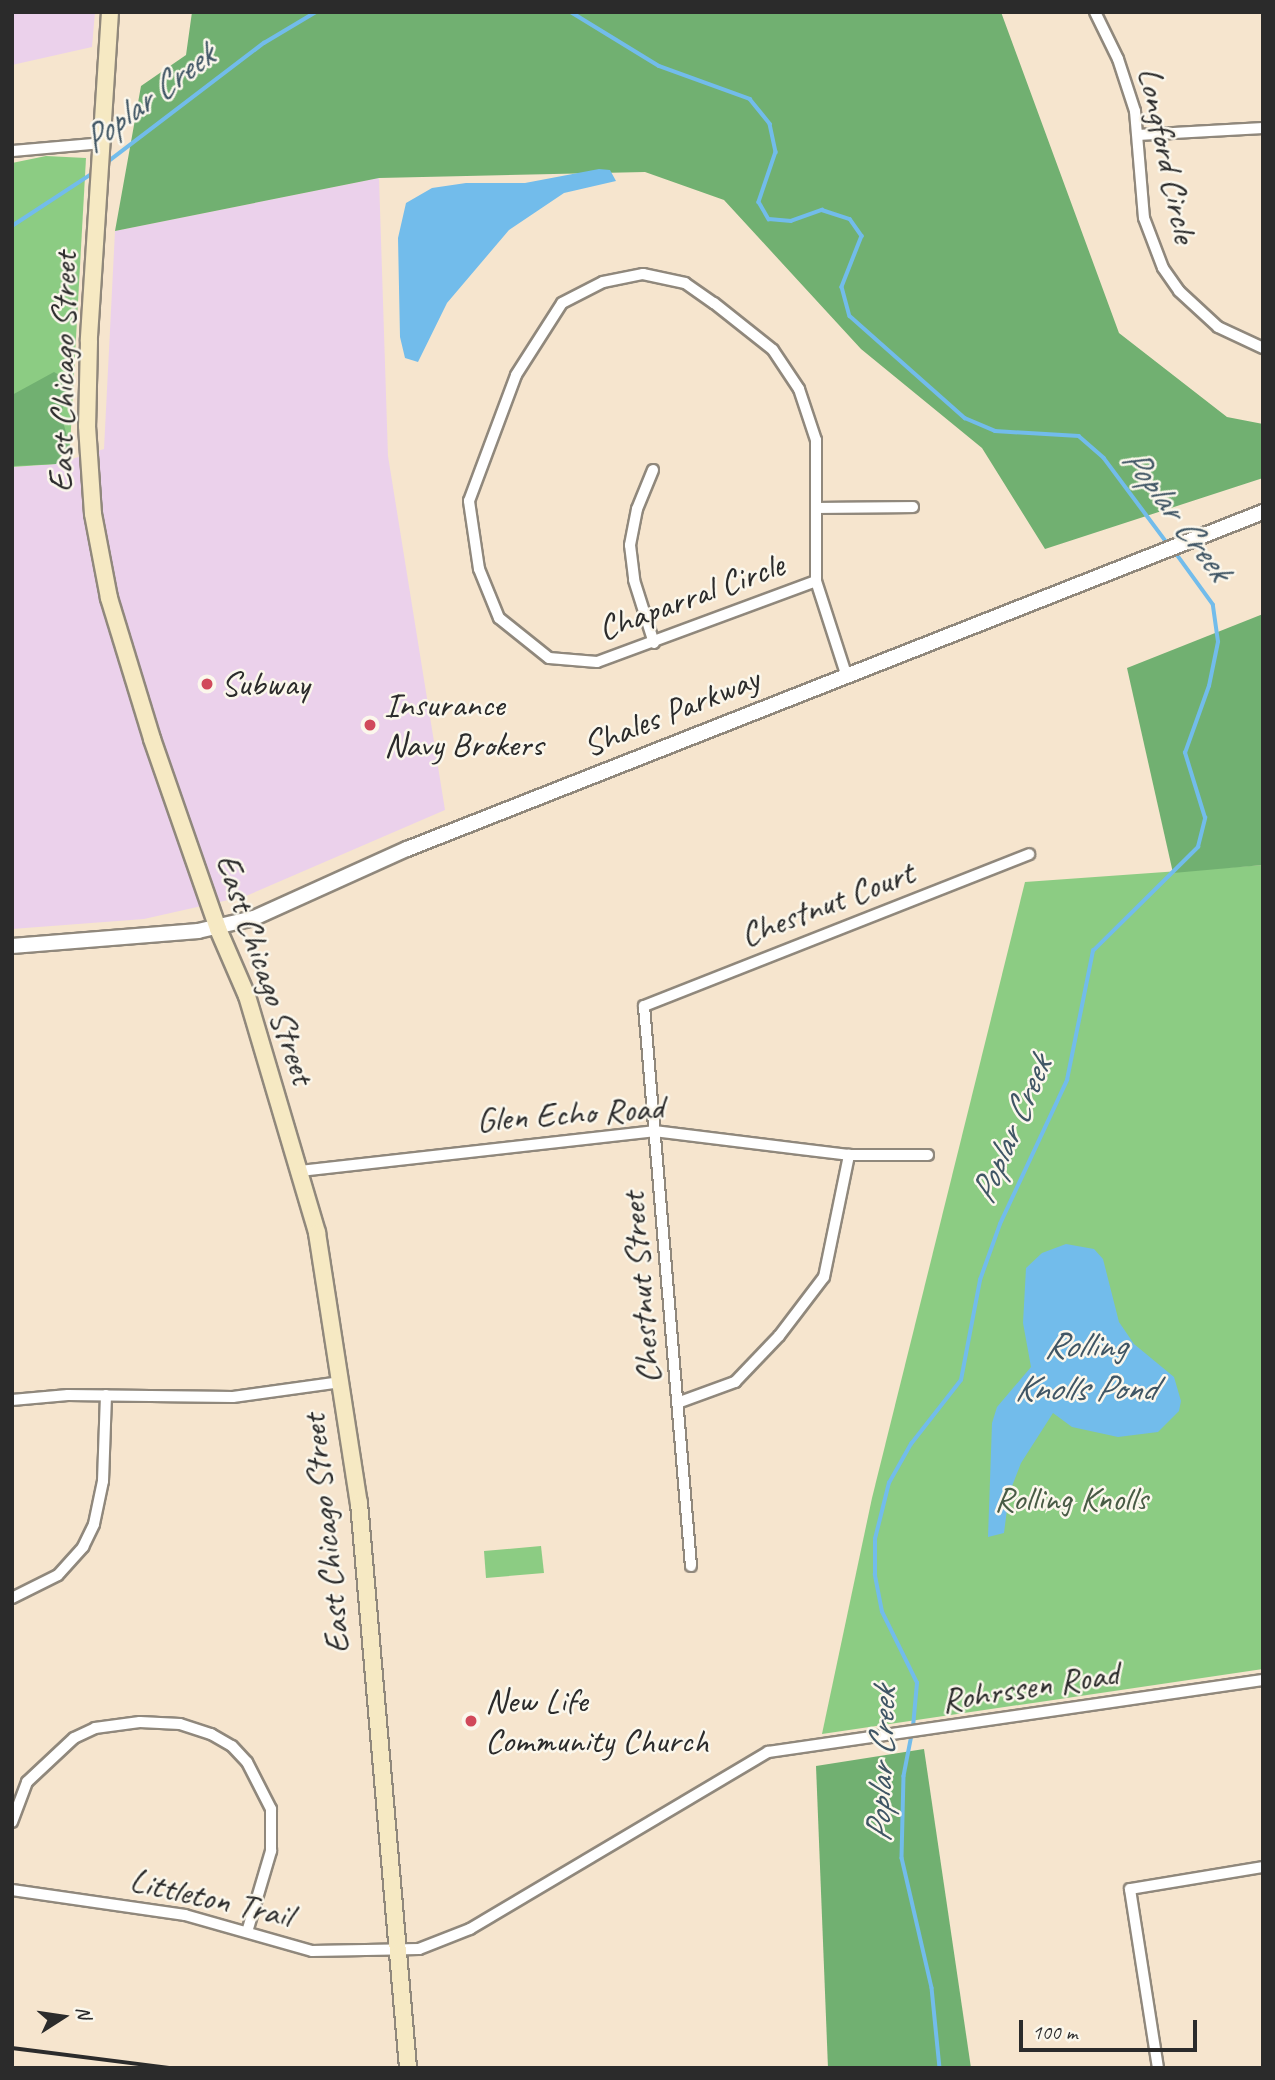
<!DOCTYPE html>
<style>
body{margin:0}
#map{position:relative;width:1275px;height:2080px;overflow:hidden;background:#f6e5ce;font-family:Caveat,sans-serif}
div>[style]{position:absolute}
.built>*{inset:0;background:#ebd1eb}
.green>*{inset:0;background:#8ccc83}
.forest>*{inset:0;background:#71b071}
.water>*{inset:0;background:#72bceb}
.stream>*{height:3.5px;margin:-1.75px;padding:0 1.75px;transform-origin:1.75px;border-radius:1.75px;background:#72bceb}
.roads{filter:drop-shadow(2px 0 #90887c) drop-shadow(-2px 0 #90887c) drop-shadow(0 2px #90887c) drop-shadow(0 -2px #90887c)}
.minor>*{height:10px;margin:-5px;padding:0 5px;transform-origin:5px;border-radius:5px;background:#fff}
.tertiary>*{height:14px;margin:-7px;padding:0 7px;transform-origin:7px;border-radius:7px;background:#fff}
.secondary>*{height:16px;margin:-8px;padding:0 8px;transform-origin:8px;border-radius:8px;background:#f6e9c3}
.rail>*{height:3.5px;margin:-1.75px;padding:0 1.75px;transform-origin:1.75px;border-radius:1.75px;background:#2b2b2b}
.dots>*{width:19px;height:19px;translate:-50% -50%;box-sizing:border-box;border:4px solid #fbf7ec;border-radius:50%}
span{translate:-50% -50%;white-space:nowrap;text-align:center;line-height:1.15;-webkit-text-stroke:5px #fbf7ec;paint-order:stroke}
.street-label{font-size:35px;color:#2b2b2b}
.poi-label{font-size:35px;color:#2b2b2b}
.left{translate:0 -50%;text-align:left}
.park-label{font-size:35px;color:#485b45}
.water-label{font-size:37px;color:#405665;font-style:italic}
.frame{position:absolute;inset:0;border:14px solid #2b2b2b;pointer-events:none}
.north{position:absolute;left:28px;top:1982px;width:70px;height:70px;-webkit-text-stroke:5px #fbf7ec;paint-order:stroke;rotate:78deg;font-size:19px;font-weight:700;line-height:28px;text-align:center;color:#2b2b2b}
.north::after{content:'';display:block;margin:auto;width:24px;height:32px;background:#2b2b2b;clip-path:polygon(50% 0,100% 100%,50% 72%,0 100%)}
.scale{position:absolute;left:1019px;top:2020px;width:178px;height:32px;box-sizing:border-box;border:4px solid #2b2b2b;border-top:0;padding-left:9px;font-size:21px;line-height:24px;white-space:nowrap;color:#2b2b2b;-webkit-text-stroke:5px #fbf7ec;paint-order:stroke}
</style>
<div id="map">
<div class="built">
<i style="clip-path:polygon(12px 12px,95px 12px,92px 47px,12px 65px)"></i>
<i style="clip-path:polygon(379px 178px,388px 456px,445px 810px,246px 896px,144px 919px,12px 929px,12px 467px,56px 464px,104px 449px,115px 231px)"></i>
</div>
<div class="green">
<i style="clip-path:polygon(46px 156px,86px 158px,70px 446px,56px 464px,12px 467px,12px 163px)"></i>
<i style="clip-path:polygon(1263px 865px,1263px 1669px,822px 1734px,872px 1498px,1025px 882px)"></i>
<i style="clip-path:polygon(541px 1546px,544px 1573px,486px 1578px,484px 1551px)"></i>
</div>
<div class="forest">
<i style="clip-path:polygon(192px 12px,1001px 12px,1119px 333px,1227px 417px,1263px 424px,1263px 478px,1045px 549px,982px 448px,861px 349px,724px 200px,645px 172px,379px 178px,115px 231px,141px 86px,186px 55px)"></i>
<i style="clip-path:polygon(54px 372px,63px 377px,68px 391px,61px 415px,70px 446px,56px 464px,12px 466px,12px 395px)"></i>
<i style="clip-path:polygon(1263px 614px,1263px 865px,1173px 873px,1127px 668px)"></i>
<i style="clip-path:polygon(924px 1749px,971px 2068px,828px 2068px,816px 1766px)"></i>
</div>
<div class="water">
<i style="clip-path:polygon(599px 169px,610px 170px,616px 181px,564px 193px,509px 230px,447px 303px,418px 362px,405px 358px,400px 337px,398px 238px,406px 203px,432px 188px,466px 183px,525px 183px)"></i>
<i style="clip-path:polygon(1066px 1244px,1094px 1249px,1103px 1259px,1119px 1322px,1134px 1344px,1174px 1377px,1181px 1401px,1179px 1411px,1158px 1432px,1118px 1437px,1072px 1427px,1053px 1413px,1021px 1463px,1009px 1494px,1004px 1533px,988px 1537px,992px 1423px,997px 1407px,1031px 1367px,1023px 1323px,1026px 1268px,1042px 1253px)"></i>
</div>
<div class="stream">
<i style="left:454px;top:12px;width:66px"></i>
<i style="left:571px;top:12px;width:103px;rotate:31.5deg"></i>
<i style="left:659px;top:66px;width:97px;rotate:19.9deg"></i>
<i style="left:750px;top:99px;width:32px;rotate:51deg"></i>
<i style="left:770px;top:124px;width:29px;rotate:78deg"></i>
<i style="left:776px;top:152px;width:53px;rotate:108.8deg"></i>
<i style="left:759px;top:202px;width:20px;rotate:60deg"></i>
<i style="left:769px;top:219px;width:22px;rotate:5deg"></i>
<i style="left:791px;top:221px;width:33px;rotate:-20deg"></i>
<i style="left:822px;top:210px;width:29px;rotate:18deg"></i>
<i style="left:850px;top:219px;width:21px;rotate:55deg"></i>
<i style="left:862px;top:236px;width:55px;rotate:111.4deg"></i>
<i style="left:842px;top:287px;width:30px;rotate:75deg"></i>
<i style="left:850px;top:316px;width:154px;rotate:41.6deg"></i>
<i style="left:965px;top:418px;width:33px;rotate:23deg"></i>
<i style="left:995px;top:431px;width:84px;rotate:3.4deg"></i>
<i style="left:1079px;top:436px;width:33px;rotate:41deg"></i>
<i style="left:1104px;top:458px;width:107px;rotate:53.3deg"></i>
<i style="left:105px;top:164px;width:200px;rotate:-37.3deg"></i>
<i style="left:264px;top:43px;width:61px;rotate:-30.8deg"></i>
<i style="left:12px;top:226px;width:97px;rotate:-33.2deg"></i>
<i style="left:913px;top:1727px;width:44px;rotate:-84.8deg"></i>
<i style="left:917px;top:1683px;width:79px;rotate:-116.2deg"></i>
<i style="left:882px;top:1612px;width:38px;rotate:-101deg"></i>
<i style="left:875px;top:1575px;width:36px;rotate:-90deg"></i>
<i style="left:875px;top:1539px;width:58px;rotate:-76deg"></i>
<i style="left:889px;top:1483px;width:45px;rotate:-60.6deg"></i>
<i style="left:911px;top:1444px;width:81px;rotate:-52deg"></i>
<i style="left:961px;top:1380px;width:102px;rotate:-79.2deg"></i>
<i style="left:980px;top:1280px;width:59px;rotate:-70.3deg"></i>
<i style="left:1000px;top:1224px;width:159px;rotate:-65deg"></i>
<i style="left:1067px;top:1080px;width:132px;rotate:-78.6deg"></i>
<i style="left:1093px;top:951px;width:148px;rotate:-44.7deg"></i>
<i style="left:1198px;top:847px;width:30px;rotate:-76deg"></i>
<i style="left:1205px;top:818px;width:68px;rotate:-107.1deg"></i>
<i style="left:1185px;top:753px;width:71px;rotate:-70.3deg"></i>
<i style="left:1209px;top:686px;width:45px;rotate:-78.4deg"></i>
<i style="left:1218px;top:642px;width:37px;rotate:-98deg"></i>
<i style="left:1213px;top:605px;width:68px;rotate:-126deg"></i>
<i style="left:912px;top:1735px;width:42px;rotate:101deg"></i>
<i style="left:904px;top:1776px;width:82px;rotate:91.4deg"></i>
<i style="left:902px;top:1858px;width:133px;rotate:77deg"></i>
<i style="left:932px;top:1988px;width:80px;rotate:84.3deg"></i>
</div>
<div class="roads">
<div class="minor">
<i style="left:1095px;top:12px;width:52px;rotate:63.9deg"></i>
<i style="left:1118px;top:59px;width:55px;rotate:71.9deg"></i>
<i style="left:1135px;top:111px;width:107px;rotate:85.2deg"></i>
<i style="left:1144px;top:218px;width:53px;rotate:69.2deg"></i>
<i style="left:1163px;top:268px;width:28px;rotate:55deg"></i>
<i style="left:1179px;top:291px;width:53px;rotate:42.7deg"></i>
<i style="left:1218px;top:327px;width:50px;rotate:25deg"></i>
<i style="left:1138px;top:135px;width:125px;rotate:-3.2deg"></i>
<i style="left:12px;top:151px;width:91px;rotate:-5deg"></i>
<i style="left:643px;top:274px;width:43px;rotate:12.1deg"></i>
<i style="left:685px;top:283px;width:35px;rotate:35deg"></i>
<i style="left:714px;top:303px;width:75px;rotate:38.5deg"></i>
<i style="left:773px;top:350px;width:47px;rotate:56.3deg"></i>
<i style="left:799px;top:389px;width:54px;rotate:71.6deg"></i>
<i style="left:816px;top:440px;width:141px;rotate:90deg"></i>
<i style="left:816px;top:581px;width:233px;rotate:159.7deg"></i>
<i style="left:597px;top:662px;width:48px;rotate:-175.2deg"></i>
<i style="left:549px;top:658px;width:64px;rotate:-141.3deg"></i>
<i style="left:499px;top:618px;width:53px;rotate:-112.2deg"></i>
<i style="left:479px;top:569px;width:69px;rotate:-98.4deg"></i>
<i style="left:469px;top:501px;width:134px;rotate:-69.5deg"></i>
<i style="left:516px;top:375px;width:85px;rotate:-57.4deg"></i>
<i style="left:562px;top:303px;width:46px;rotate:-27.1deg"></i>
<i style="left:603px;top:282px;width:41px;rotate:-11.3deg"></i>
<i style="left:653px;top:470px;width:42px;rotate:112.3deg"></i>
<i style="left:637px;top:509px;width:37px;rotate:101deg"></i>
<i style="left:630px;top:545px;width:35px;rotate:83deg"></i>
<i style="left:634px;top:580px;width:66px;rotate:72.4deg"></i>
<i style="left:820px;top:508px;width:93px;rotate:-0.6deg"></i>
<i style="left:816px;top:581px;width:98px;rotate:72.1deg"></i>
<i style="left:300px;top:1171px;width:356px;rotate:-6.4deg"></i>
<i style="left:654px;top:1131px;width:196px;rotate:7deg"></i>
<i style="left:849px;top:1155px;width:79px"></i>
<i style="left:12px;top:1400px;width:56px;rotate:-5.1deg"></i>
<i style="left:68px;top:1395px;width:165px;rotate:0.7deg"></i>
<i style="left:233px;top:1397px;width:109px;rotate:-7.9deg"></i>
<i style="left:680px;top:1402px;width:59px;rotate:-20deg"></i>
<i style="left:735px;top:1382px;width:64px;rotate:-46.3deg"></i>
<i style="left:779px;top:1336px;width:74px;rotate:-52.7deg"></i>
<i style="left:824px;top:1277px;width:125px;rotate:-78.4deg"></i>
<i style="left:691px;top:1566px;width:562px;rotate:-94.8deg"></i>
<i style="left:644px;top:1006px;width:414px;rotate:-21.5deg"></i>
<i style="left:12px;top:1598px;width:51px;rotate:-26.6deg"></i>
<i style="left:58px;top:1575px;width:38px;rotate:-48deg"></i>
<i style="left:83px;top:1547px;width:25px;rotate:-64deg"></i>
<i style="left:94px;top:1524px;width:44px;rotate:-78.2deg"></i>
<i style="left:103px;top:1481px;width:86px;rotate:-88deg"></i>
<i style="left:12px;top:1822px;width:43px;rotate:-69.4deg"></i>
<i style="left:27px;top:1782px;width:64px;rotate:-43.1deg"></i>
<i style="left:74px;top:1738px;width:23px;rotate:-25deg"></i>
<i style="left:95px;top:1728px;width:45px;rotate:-7.6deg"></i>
<i style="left:140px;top:1722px;width:40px;rotate:2.9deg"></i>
<i style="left:180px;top:1724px;width:33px;rotate:18deg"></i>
<i style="left:211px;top:1734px;width:24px;rotate:30deg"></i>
<i style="left:232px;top:1746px;width:22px;rotate:47deg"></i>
<i style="left:247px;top:1762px;width:53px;rotate:62.9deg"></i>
<i style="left:271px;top:1809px;width:42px;rotate:90deg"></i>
<i style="left:271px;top:1851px;width:84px;rotate:106.5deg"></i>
<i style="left:12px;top:1890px;width:175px;rotate:8.2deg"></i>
<i style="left:185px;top:1915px;width:132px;rotate:15.8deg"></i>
<i style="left:312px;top:1951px;width:107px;rotate:-1.1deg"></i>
<i style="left:419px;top:1949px;width:55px;rotate:-21.4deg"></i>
<i style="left:470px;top:1929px;width:347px;rotate:-30.7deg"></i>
<i style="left:768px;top:1752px;width:500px;rotate:-8.28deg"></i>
<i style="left:1158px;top:2068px;width:181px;rotate:-98.9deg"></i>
<i style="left:1130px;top:1889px;width:135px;rotate:-9.4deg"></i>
</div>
<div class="tertiary">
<i style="left:12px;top:946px;width:187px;rotate:-4.6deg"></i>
<i style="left:198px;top:931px;width:57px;rotate:-13.1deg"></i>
<i style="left:254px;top:918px;width:168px;rotate:-24.3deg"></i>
<i style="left:407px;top:849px;width:920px;rotate:-21.49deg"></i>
</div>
<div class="secondary">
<i style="left:110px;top:12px;width:330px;rotate:93.7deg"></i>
<i style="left:89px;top:341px;width:85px;rotate:91.3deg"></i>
<i style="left:87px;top:426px;width:88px;rotate:86.1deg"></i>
<i style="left:93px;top:514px;width:86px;rotate:79.2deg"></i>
<i style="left:109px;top:598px;width:147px;rotate:73deg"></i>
<i style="left:152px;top:739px;width:201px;rotate:70.8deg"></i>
<i style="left:218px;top:929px;width:73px;rotate:66.6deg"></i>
<i style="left:247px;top:996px;width:247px;rotate:73.5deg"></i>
<i style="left:317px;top:1233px;width:273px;rotate:81.2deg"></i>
<i style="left:359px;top:1503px;width:567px;rotate:85.04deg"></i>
</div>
</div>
<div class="rail">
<i style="left:12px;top:2048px;width:160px;rotate:7.2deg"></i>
</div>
<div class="dots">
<i style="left:207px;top:684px;background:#d1495b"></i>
<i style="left:370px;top:725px;background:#d1495b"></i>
<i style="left:471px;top:1721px;background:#d1495b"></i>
</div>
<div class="street-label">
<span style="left:1167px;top:155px;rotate:78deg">Longford Circle</span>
<span style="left:63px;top:372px;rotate:-89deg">East Chicago Street</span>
<span style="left:691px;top:597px;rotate:-20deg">Chaparral Circle</span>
<span style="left:671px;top:712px;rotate:-22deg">Shales Parkway</span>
<span style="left:827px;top:904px;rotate:-21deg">Chestnut Court</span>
<span style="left:265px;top:969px;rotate:71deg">East Chicago Street</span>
<span style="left:570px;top:1114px;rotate:-4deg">Glen Echo Road</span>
<span style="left:641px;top:1288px;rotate:-95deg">Chestnut Street</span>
<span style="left:326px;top:1534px;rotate:-96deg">East Chicago Street</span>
<span style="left:1030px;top:1687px;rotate:-9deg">Rohrssen Road</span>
<span style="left:211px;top:1898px;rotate:13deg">Littleton Trail</span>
</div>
<div class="poi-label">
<span class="left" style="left:221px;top:684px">Subway</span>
<span class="left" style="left:384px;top:725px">Insurance<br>Navy Brokers</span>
<span class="left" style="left:485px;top:1721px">New Life<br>Community Church</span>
</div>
<div class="park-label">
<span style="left:1071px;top:1499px">Rolling Knolls</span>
</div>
<div class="water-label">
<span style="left:148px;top:98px;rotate:-37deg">Poplar Creek</span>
<span style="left:1177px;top:514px;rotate:53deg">Poplar Creek</span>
<span style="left:1011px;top:1130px;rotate:-67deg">Poplar Creek</span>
<span style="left:1085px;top:1367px">Rolling<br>Knolls Pond</span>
<span style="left:881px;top:1765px;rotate:-88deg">Poplar Creek</span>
</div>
<div class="frame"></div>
<div class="north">N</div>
<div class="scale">100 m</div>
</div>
